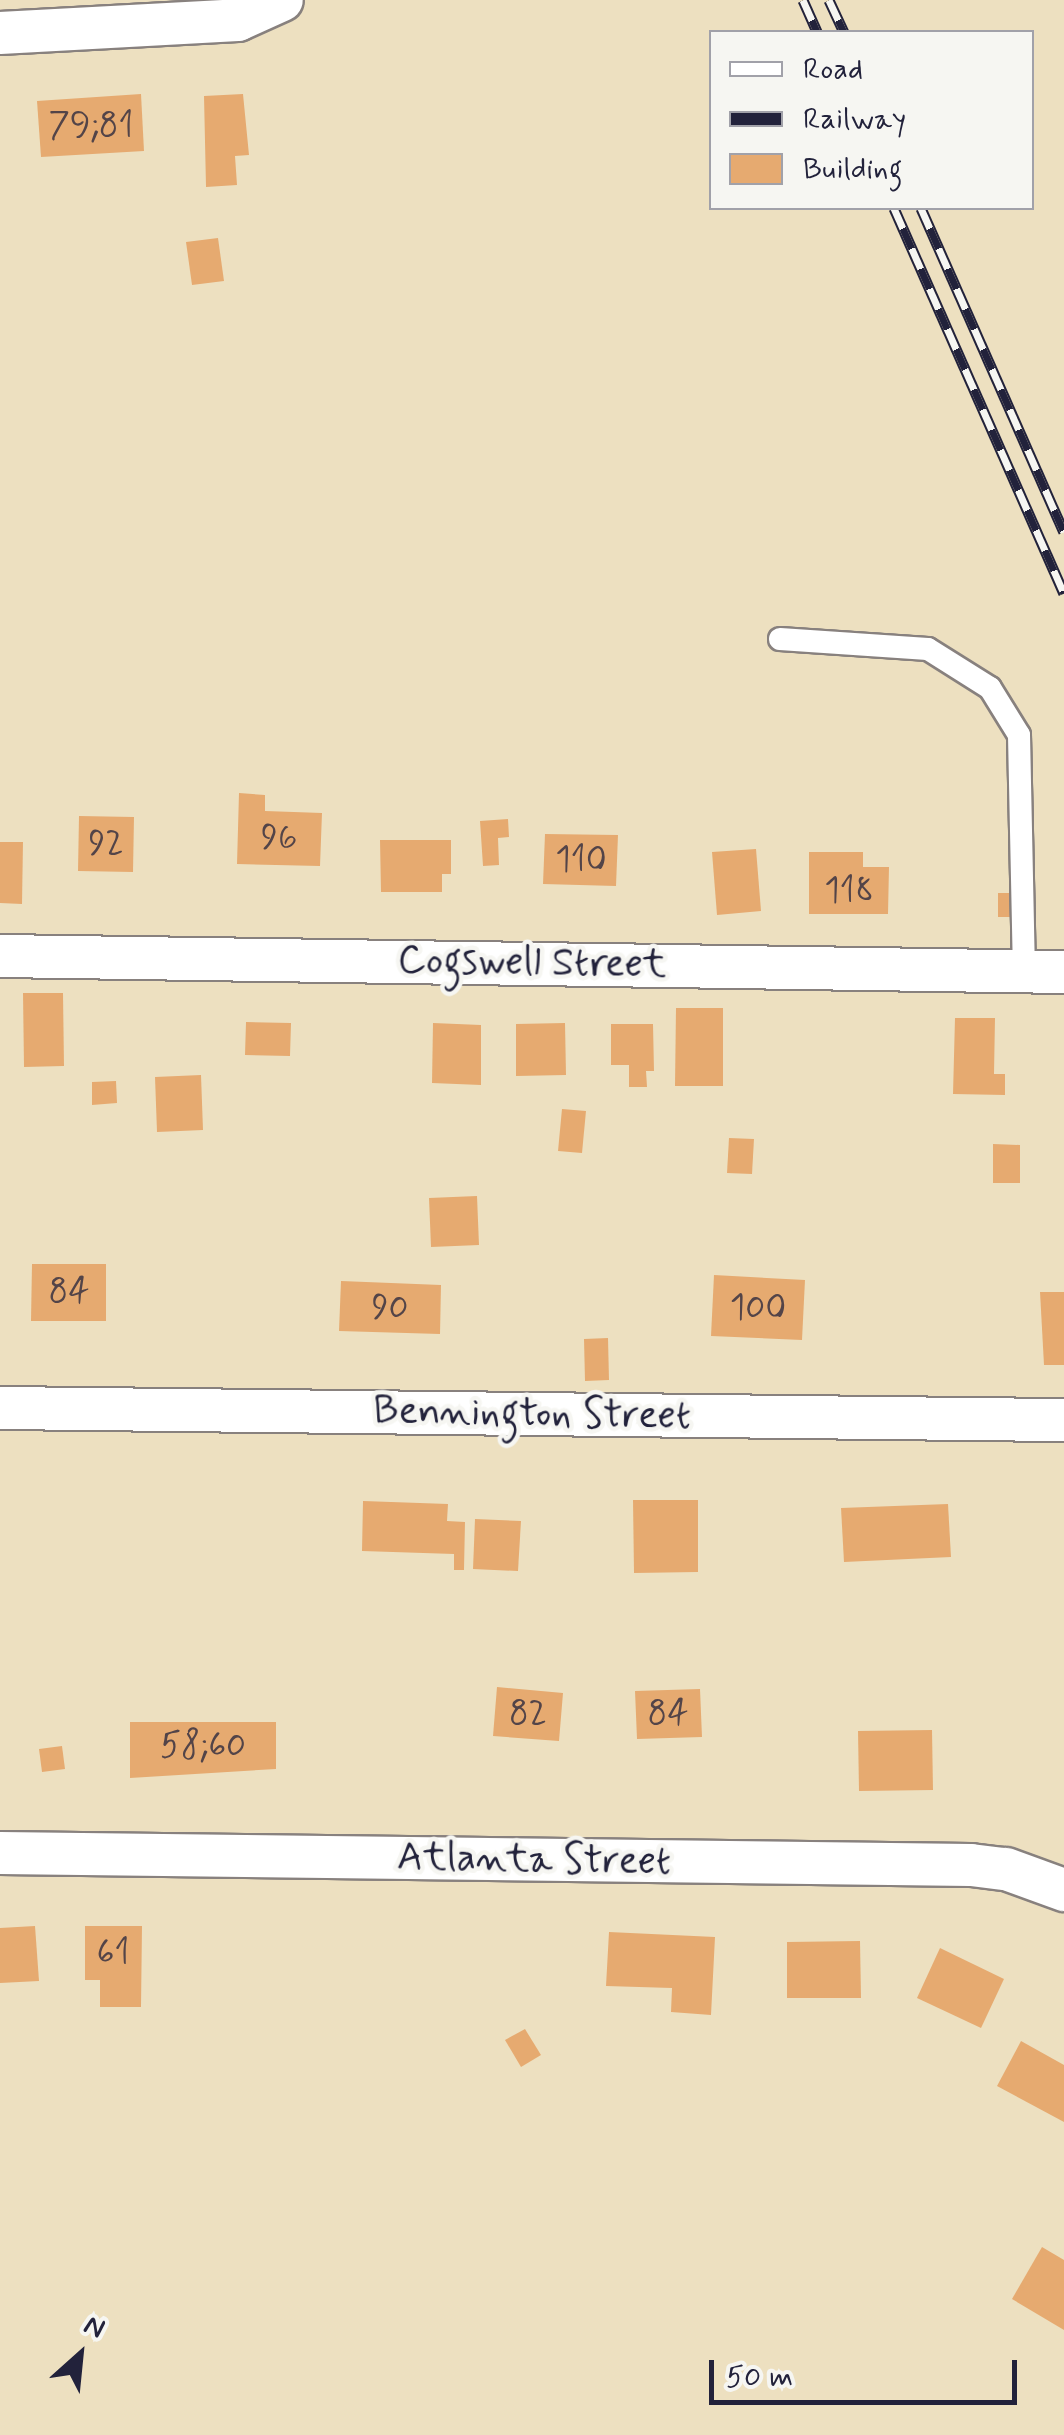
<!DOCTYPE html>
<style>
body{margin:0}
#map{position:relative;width:1064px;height:2435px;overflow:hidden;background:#ede0c0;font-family:Mynerve,sans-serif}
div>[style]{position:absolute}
.building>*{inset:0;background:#e6aa70}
.roads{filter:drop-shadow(2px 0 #88817e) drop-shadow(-2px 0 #88817e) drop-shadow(0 2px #88817e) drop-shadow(0 -2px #88817e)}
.lane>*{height:22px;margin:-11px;padding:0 11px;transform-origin:11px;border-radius:11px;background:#fff}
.street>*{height:42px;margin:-21px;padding:0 21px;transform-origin:21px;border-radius:21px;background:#fff}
.rail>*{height:11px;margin-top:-5.5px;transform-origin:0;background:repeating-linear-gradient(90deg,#f6f6f2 0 22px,#22223b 0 44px);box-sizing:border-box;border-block:2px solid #22223b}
span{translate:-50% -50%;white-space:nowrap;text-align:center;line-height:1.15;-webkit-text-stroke:9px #f6f6f2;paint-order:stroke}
.number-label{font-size:35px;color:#534448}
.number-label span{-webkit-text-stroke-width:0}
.street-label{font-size:40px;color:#22223b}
.legend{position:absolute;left:709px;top:30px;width:325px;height:180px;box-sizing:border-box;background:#f6f6f2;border:2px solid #a1a1a9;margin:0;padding:12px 18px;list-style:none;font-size:30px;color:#22223b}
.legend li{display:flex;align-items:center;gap:20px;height:50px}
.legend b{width:50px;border:2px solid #a1a1a9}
.north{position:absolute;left:30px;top:2305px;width:100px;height:100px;-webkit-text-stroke:8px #f6f6f2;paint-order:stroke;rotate:27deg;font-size:28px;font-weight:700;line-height:40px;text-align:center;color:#22223b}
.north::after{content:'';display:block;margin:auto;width:35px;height:45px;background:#22223b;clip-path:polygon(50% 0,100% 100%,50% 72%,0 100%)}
.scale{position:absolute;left:709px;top:2360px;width:308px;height:45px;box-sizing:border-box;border:5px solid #22223b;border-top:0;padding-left:12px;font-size:30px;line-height:35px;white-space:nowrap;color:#22223b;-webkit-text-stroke:8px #f6f6f2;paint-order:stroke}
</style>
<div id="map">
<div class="building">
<i style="clip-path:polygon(141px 94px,144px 151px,41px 157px,37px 101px)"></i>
<i style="clip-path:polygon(243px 94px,249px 155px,235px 156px,237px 185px,206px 187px,204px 96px)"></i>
<i style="clip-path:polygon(218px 238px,224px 281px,192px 285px,186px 242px)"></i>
<i style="clip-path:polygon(239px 793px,265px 795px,265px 811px,322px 813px,320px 866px,237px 864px)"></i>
<i style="clip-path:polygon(79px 816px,134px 817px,133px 872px,78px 871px)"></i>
<i style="clip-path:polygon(508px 819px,509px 837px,498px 838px,499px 865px,483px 866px,480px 821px)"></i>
<i style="clip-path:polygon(545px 834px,618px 835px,616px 886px,543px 884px)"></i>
<i style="clip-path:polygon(380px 840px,451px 840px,451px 874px,442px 874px,442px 892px,381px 892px)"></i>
<i style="clip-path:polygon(0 842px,23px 842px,22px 904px,0 903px)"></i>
<i style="clip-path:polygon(756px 849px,761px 911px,717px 915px,712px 852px)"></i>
<i style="clip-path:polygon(809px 852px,863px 852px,863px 867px,889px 867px,888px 914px,809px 914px)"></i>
<i style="clip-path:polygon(998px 893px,1021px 893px,1021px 917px,998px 917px)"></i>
<i style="clip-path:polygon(23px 993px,63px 993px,64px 1066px,24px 1067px)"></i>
<i style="clip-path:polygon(676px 1008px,723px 1008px,723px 1086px,675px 1086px)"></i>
<i style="clip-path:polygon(955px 1018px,995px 1018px,994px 1074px,1005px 1074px,1005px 1095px,953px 1094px)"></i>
<i style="clip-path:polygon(246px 1022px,291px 1023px,290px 1056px,245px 1055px)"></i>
<i style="clip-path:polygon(433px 1023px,481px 1025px,481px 1085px,432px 1083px)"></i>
<i style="clip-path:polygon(565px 1023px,566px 1075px,516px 1076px,516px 1024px)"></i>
<i style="clip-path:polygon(611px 1024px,653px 1024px,654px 1071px,646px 1071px,647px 1087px,629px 1087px,629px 1065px,611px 1065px)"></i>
<i style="clip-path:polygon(201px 1075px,203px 1130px,157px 1132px,155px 1077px)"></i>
<i style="clip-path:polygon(116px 1081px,117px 1103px,92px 1105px,92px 1082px)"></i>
<i style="clip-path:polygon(562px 1109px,586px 1111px,582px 1153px,558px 1151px)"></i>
<i style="clip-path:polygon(729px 1138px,754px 1139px,752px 1174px,727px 1173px)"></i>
<i style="clip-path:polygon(993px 1144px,1020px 1145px,1020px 1183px,993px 1183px)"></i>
<i style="clip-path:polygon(477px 1196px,479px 1245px,431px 1247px,429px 1198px)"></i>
<i style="clip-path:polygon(32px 1264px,106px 1264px,106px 1321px,31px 1321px)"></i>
<i style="clip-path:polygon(714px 1275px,805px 1280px,802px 1340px,711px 1336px)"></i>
<i style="clip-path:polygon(341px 1281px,441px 1285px,440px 1334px,339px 1331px)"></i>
<i style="clip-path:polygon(1040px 1292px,1064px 1292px,1064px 1365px,1044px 1365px)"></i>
<i style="clip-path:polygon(608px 1338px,609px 1380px,585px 1381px,584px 1339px)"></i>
<i style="clip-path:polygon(633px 1500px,698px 1500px,698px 1572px,634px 1573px)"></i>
<i style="clip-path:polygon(363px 1501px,448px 1504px,447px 1521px,465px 1522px,464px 1570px,454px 1570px,454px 1554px,362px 1551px)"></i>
<i style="clip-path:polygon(948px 1504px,951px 1557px,844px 1562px,841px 1508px)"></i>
<i style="clip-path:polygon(475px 1519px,521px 1521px,518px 1571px,473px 1569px)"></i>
<i style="clip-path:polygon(497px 1687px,563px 1693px,559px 1741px,493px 1736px)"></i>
<i style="clip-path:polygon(700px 1689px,702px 1737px,637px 1739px,635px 1691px)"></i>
<i style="clip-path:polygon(130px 1722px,276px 1722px,276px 1769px,130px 1778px)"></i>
<i style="clip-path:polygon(932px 1730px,933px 1790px,859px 1791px,858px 1731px)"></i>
<i style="clip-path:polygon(62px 1746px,65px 1769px,42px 1772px,39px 1749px)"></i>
<i style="clip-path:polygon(35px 1926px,39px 1981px,0 1983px,0 1928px)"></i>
<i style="clip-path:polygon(85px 1926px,142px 1926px,141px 2007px,100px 2007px,100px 1980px,85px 1980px)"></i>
<i style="clip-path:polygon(609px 1932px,715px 1937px,711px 2015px,671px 2012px,672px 1988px,606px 1986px)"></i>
<i style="clip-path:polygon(860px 1941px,861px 1998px,787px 1998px,787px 1942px)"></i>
<i style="clip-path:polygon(940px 1948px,1004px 1979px,981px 2028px,917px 1998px)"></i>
<i style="clip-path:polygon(525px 2029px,541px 2055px,521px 2067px,505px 2040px)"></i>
<i style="clip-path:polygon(1021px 2041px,1064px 2065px,1064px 2122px,997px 2086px)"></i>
<i style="clip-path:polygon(1042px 2247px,1064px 2260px,1064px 2330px,1012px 2299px)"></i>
</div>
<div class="roads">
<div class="lane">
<i style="left:780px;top:639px;width:148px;rotate:3.9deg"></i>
<i style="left:928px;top:649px;width:73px;rotate:32.2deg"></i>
<i style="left:990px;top:688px;width:55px;rotate:58.3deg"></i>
<i style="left:1019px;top:735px;width:233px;rotate:88.8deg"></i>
</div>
<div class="street">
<i style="left:0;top:33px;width:238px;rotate:-3.1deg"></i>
<i style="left:238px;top:20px;width:48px;rotate:-24.4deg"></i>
<i style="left:0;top:956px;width:1064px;rotate:0.86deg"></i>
<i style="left:0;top:1408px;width:1064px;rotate:0.65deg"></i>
<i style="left:0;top:1853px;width:971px;rotate:0.71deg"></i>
<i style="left:971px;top:1865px;width:35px;rotate:7deg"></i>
<i style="left:1006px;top:1869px;width:62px;rotate:19.9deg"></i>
</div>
</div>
<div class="rail">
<i style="left:803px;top:0;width:35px;rotate:66deg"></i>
<i style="left:829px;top:0;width:35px;rotate:65deg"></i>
<i style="left:894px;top:208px;width:421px;rotate:66.2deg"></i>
<i style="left:921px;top:208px;width:354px;rotate:66.2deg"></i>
</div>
<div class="number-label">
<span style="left:91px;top:126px">79;81</span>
<span style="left:279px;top:838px">96</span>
<span style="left:106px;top:844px">92</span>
<span style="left:581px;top:860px">110</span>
<span style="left:849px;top:891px">118</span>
<span style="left:69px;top:1292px">84</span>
<span style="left:390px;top:1308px">90</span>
<span style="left:758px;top:1308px">100</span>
<span style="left:528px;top:1714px">82</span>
<span style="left:668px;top:1714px">84</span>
<span style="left:203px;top:1746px">58;60</span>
<span style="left:113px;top:1953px">61</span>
</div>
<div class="street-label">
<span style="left:532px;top:963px;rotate:1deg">Cogswell Street</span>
<span style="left:532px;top:1414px;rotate:1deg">Bennington Street</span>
<span style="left:534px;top:1860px;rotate:1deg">Atlanta Street</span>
</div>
<ul class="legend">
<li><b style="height:12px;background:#fff"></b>Road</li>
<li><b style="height:12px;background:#22223b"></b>Railway</li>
<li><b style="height:28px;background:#e6aa70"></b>Building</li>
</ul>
<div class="north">N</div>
<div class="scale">50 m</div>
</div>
